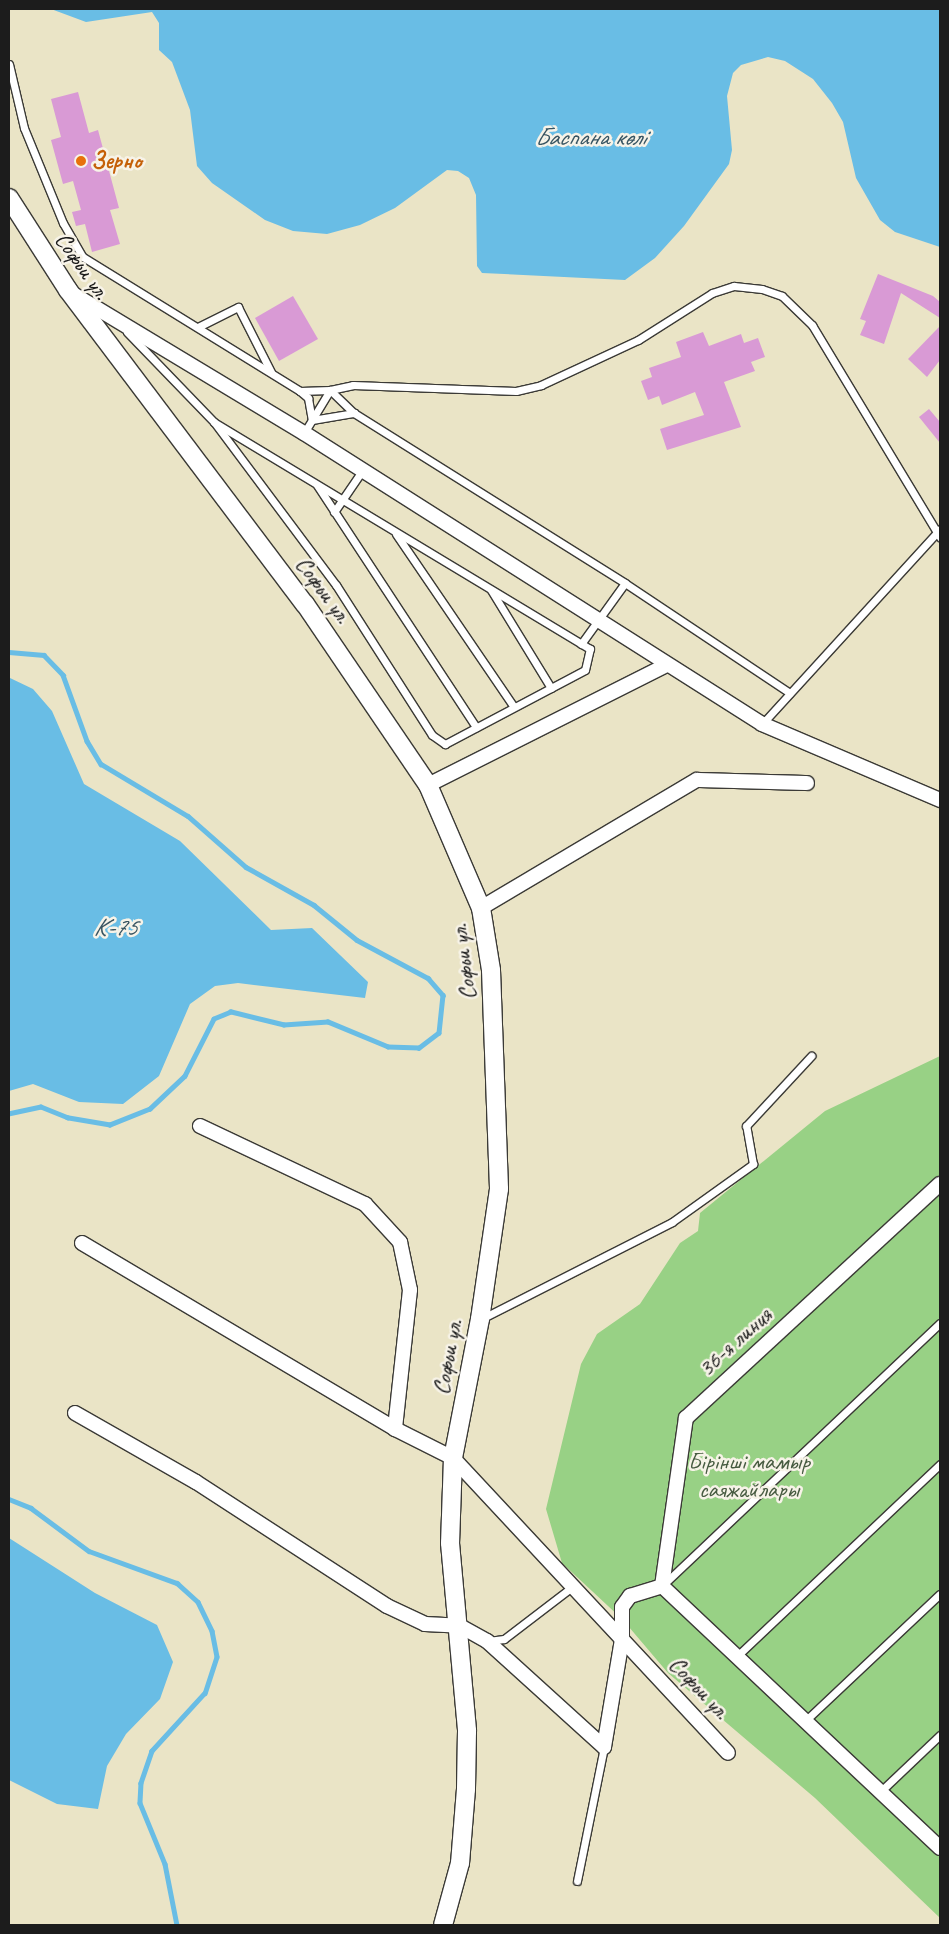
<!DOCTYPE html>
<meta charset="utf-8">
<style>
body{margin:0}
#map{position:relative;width:949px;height:1934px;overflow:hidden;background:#eae4c6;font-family:Caveat,sans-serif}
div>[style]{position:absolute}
.green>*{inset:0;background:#98d185}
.water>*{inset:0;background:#69bde5}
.stream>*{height:4.5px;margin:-2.25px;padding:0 2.25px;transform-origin:2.25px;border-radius:2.25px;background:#69bde5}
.building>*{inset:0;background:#d99ad5}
.roads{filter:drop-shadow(1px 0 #3b3a36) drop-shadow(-1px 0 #3b3a36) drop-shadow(0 1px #3b3a36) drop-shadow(0 -1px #3b3a36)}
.service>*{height:7px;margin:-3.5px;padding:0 3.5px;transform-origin:3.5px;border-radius:3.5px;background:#fff}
.minor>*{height:14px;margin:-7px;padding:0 7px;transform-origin:7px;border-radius:7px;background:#fff}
.tertiary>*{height:18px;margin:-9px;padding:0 9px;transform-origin:9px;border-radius:9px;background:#fff}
.dots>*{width:14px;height:14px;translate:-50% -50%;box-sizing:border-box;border:2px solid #f7f3e8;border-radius:50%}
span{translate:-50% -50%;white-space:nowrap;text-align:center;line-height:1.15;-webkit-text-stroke:5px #f7f3e8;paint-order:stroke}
.food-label{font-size:24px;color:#c56008;font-weight:700}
.left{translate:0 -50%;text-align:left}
.street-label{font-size:24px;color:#1c1c1c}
.park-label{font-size:24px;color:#475b41}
.water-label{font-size:25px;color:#375462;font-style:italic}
.frame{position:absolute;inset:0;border:10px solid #1c1c1c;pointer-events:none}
</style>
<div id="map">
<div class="green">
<i style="clip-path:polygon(940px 1056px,940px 1918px,815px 1798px,668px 1673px,623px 1620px,562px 1563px,546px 1509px,581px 1364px,597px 1334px,640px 1304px,680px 1243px,698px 1231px,700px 1213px,825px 1111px)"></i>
</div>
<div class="water">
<i style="clip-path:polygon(51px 9px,940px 9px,940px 247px,895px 232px,880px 220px,856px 178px,843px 122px,832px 103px,813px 79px,785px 61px,768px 57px,741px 65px,733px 73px,727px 96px,732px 150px,729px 164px,684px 226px,655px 258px,625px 280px,482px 273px,477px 266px,476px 195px,469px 178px,458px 171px,447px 170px,395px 208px,360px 225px,327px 234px,293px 231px,265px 220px,212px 183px,197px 166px,190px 110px,172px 62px,159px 50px,159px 23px,152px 12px,86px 22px)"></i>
<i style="clip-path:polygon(10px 678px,33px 689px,52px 711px,84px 784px,180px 841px,271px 930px,312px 928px,368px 982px,365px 998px,238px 983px,215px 986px,190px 1004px,159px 1076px,123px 1104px,79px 1102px,33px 1084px,9px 1091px)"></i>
<i style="clip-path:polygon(9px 1538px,95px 1593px,157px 1625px,173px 1662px,160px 1699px,126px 1734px,107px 1766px,98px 1809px,57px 1804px,9px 1780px)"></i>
</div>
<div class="stream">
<i style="left:9px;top:652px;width:35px;rotate:5deg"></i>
<i style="left:44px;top:655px;width:28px;rotate:46deg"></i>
<i style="left:63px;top:675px;width:70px;rotate:70deg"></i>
<i style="left:87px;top:741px;width:27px;rotate:59deg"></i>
<i style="left:101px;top:764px;width:101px;rotate:30.9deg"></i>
<i style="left:188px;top:816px;width:77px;rotate:41.3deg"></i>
<i style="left:246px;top:867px;width:78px;rotate:29.2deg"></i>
<i style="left:314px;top:905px;width:55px;rotate:39.1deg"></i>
<i style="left:357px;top:940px;width:81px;rotate:28.2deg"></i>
<i style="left:428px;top:978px;width:23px;rotate:49deg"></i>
<i style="left:443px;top:995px;width:38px;rotate:96deg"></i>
<i style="left:439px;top:1033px;width:25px;rotate:143deg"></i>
<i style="left:419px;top:1048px;width:31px;rotate:-178deg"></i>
<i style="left:388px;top:1047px;width:65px;rotate:-157.4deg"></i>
<i style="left:328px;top:1022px;width:44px;rotate:176.1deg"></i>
<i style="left:284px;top:1025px;width:55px;rotate:-166.2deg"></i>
<i style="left:231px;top:1012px;width:18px;rotate:158deg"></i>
<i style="left:214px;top:1019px;width:64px;rotate:117deg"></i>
<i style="left:185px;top:1076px;width:48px;rotate:136.7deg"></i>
<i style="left:150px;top:1109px;width:43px;rotate:158.2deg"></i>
<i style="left:110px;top:1125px;width:43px;rotate:-170.5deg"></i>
<i style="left:68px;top:1118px;width:29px;rotate:-158deg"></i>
<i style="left:41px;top:1107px;width:33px;rotate:168deg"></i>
<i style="left:9px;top:1499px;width:24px;rotate:22deg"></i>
<i style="left:31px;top:1508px;width:72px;rotate:36.6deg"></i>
<i style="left:89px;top:1551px;width:94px;rotate:20deg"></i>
<i style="left:177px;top:1583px;width:28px;rotate:42deg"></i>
<i style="left:198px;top:1602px;width:32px;rotate:64deg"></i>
<i style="left:212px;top:1631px;width:26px;rotate:79deg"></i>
<i style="left:217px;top:1657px;width:38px;rotate:108deg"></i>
<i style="left:205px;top:1693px;width:79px;rotate:132.4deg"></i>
<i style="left:152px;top:1751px;width:34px;rotate:109deg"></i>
<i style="left:141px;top:1783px;width:20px;rotate:93deg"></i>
<i style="left:140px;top:1803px;width:66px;rotate:67.7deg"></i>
<i style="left:165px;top:1864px;width:62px;rotate:78.9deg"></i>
</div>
<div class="building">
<i style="clip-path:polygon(78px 92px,89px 133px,98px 130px,119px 208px,110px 210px,120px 244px,92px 252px,85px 224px,76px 226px,72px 212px,81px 210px,73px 181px,63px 184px,51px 140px,61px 137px,51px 99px)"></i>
<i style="clip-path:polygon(878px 274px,933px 296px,940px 302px,940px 318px,901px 293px,884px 344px,860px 335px,866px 321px,860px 319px)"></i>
<i style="clip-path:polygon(293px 296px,318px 339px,279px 361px,255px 318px)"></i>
<i style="clip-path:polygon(940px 326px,940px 360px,927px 377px,908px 359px)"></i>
<i style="clip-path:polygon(703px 332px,709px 346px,741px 334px,744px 343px,758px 338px,765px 357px,751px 362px,755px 371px,724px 382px,741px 427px,667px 450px,660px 429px,704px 415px,695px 392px,662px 405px,659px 396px,648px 400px,641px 381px,652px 377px,649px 368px,681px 357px,676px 342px)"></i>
<i style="clip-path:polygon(929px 409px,940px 422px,940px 443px,919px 417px)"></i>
</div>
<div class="roads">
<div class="service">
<i style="left:9px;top:64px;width:66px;rotate:76.8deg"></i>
<i style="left:24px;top:128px;width:103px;rotate:67.7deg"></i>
<i style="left:63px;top:223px;width:39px;rotate:60deg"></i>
<i style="left:83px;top:257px;width:255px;rotate:31.7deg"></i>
<i style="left:300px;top:391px;width:30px;rotate:-2deg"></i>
<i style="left:330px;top:390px;width:33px;rotate:44deg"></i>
<i style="left:354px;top:413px;width:320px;rotate:32.1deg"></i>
<i style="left:625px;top:583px;width:198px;rotate:33.7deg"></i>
<i style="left:198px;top:327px;width:45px;rotate:-26.6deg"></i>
<i style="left:238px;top:307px;width:73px;rotate:63.1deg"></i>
<i style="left:127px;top:332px;width:125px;rotate:46deg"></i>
<i style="left:214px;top:422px;width:204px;rotate:53.2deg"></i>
<i style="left:336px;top:585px;width:178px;rotate:57.4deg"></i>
<i style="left:432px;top:735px;width:16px;rotate:35deg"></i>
<i style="left:445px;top:744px;width:158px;rotate:-27.9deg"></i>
<i style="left:585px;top:670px;width:22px;rotate:-77deg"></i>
<i style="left:590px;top:649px;width:439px;rotate:-148.9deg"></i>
<i style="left:300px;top:391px;width:11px;rotate:41deg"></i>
<i style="left:308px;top:398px;width:22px;rotate:80deg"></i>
<i style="left:312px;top:420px;width:43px;rotate:-9.5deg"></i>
<i style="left:304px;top:433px;width:50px;rotate:-58.8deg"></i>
<i style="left:330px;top:390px;width:24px;rotate:-12deg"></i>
<i style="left:353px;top:385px;width:163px;rotate:2.1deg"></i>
<i style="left:516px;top:391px;width:26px;rotate:-13deg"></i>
<i style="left:541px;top:385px;width:107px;rotate:-24.9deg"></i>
<i style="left:638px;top:340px;width:88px;rotate:-32.4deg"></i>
<i style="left:712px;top:293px;width:23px;rotate:-18deg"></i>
<i style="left:734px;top:286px;width:28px;rotate:6deg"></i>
<i style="left:762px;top:289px;width:21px;rotate:19deg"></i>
<i style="left:782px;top:296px;width:42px;rotate:44deg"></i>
<i style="left:812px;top:325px;width:248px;rotate:58.9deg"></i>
<i style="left:317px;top:485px;width:290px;rotate:56.7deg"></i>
<i style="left:334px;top:512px;width:50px;rotate:-55.7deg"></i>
<i style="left:396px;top:534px;width:209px;rotate:55.7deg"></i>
<i style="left:491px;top:590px;width:115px;rotate:58.5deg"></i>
<i style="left:581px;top:644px;width:75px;rotate:-54.2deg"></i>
<i style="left:762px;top:724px;width:264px;rotate:-47.6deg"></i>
<i style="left:481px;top:1319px;width:214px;rotate:-26.9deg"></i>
<i style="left:672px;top:1222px;width:100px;rotate:-35.6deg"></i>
<i style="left:753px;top:1164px;width:39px;rotate:-100deg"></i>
<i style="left:746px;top:1126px;width:96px;rotate:-47.1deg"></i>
<i style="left:664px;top:1584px;width:380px;rotate:-43.4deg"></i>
<i style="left:488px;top:1641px;width:16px;rotate:-7deg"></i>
<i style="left:504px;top:1639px;width:86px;rotate:-37.4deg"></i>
<i style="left:735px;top:1658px;width:282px;rotate:-43.4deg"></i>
<i style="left:805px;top:1721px;width:185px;rotate:-43.3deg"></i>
<i style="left:881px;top:1791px;width:81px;rotate:-43.5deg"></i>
<i style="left:577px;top:1881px;width:137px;rotate:-78.6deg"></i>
</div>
<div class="minor">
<i style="left:75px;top:295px;width:267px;rotate:31.1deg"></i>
<i style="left:304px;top:433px;width:543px;rotate:32.43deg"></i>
<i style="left:762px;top:724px;width:194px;rotate:23.1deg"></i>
<i style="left:428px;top:785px;width:267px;rotate:-26.7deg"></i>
<i style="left:481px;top:908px;width:251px;rotate:-30.7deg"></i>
<i style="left:697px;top:780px;width:110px;rotate:1.6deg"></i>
<i style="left:200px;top:1126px;width:183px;rotate:25.3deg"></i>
<i style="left:365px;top:1204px;width:52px;rotate:47.4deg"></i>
<i style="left:400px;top:1242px;width:49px;rotate:78.2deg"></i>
<i style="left:410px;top:1290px;width:140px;rotate:96.2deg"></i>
<i style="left:82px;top:1243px;width:364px;rotate:30.7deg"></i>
<i style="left:395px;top:1429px;width:65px;rotate:26.6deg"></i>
<i style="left:453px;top:1458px;width:403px;rotate:47deg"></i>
<i style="left:75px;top:1413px;width:139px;rotate:29.7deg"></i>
<i style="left:196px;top:1482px;width:228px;rotate:33deg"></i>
<i style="left:387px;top:1606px;width:42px;rotate:25.3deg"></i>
<i style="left:425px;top:1624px;width:35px;rotate:3deg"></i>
<i style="left:460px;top:1626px;width:31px;rotate:29deg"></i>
<i style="left:487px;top:1641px;width:158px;rotate:42.2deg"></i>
<i style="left:662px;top:1586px;width:170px;rotate:-81.9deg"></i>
<i style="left:686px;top:1418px;width:345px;rotate:-42.7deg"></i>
<i style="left:662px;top:1586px;width:382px;rotate:43.3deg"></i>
<i style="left:604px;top:1747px;width:109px;rotate:-80.5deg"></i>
<i style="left:622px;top:1639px;width:32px;rotate:-90deg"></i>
<i style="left:622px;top:1607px;width:14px;rotate:-54deg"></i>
<i style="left:630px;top:1596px;width:34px;rotate:-17deg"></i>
</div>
<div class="tertiary">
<i style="left:9px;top:198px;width:109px;rotate:57.3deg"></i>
<i style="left:68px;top:290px;width:393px;rotate:53deg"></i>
<i style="left:305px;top:604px;width:219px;rotate:55.8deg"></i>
<i style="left:428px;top:785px;width:134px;rotate:66.7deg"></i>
<i style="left:481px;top:908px;width:63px;rotate:80.8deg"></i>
<i style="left:491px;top:970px;width:219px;rotate:87.9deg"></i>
<i style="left:499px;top:1189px;width:131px;rotate:98.3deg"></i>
<i style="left:480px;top:1319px;width:142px;rotate:101deg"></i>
<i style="left:453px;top:1458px;width:85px;rotate:92deg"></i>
<i style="left:450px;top:1543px;width:189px;rotate:84.8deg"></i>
<i style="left:467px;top:1731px;width:58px;rotate:91deg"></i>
<i style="left:466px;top:1789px;width:74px;rotate:94.6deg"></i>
<i style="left:460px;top:1863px;width:64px;rotate:105.3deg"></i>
</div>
</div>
<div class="dots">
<i style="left:81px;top:161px;background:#e8710a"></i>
</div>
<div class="food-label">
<span class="left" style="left:91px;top:161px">Зерно</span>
</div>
<div class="street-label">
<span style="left:82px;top:266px;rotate:55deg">Софьи ул.</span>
<span style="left:323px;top:590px;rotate:54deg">Софьи ул.</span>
<span style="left:464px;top:962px;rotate:-97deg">Софьи ул.</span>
<span style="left:735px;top:1342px;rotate:-42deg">36-я линия</span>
<span style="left:448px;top:1357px;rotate:-79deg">Софьи ул.</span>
<span style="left:699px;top:1688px;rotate:47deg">Софьи ул.</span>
</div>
<div class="park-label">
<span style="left:749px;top:1476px">Бірінші мамыр<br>саяжайлары</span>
</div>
<div class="water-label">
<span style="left:590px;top:137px">Баспана көлі</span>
<span style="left:115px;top:927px">К-75</span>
</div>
<div class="frame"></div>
</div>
